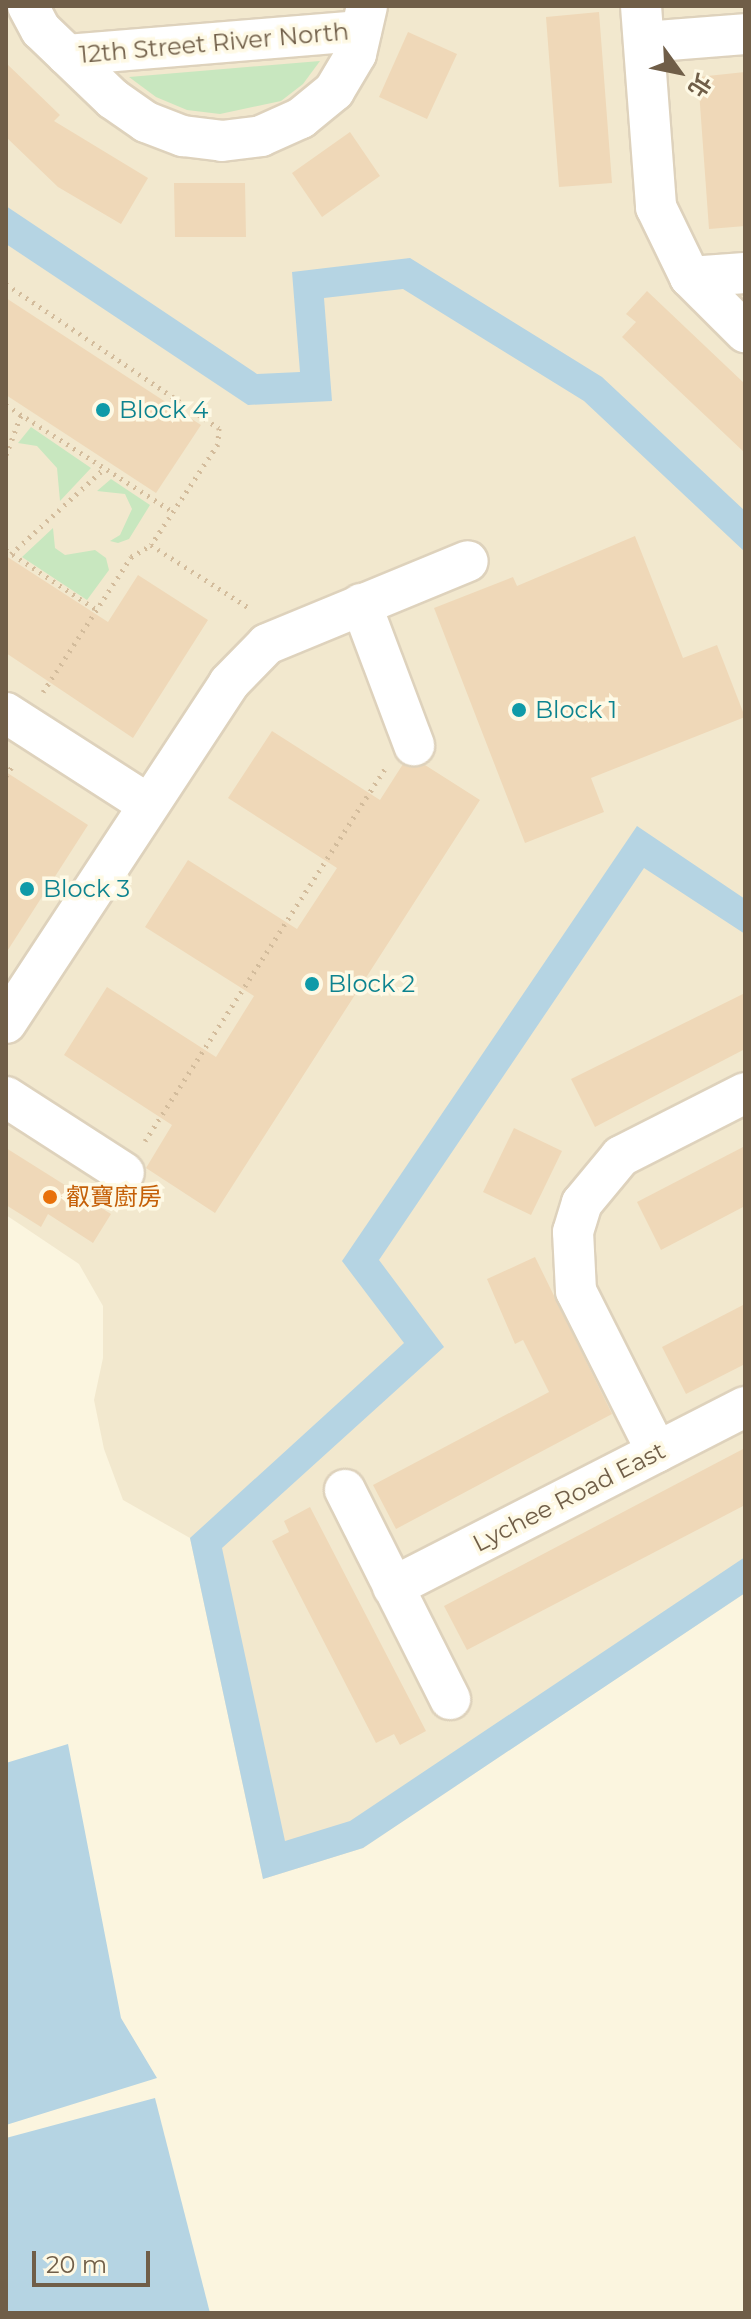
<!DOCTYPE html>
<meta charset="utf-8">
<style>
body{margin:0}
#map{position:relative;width:751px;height:2319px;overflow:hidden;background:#fbf5df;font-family:Montserrat,"Noto Sans TC",sans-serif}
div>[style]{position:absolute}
.residential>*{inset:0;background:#f2e8ce}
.green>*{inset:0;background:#c8e7bf}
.water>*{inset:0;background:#b5d4e3}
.building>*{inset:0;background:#efd8b8}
.path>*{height:5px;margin-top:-2.5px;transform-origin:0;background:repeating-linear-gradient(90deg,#d3bc9c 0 2px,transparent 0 8px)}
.roads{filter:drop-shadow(2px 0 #ded2bc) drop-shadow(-2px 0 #ded2bc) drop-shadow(0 2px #ded2bc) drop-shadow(0 -2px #ded2bc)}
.street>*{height:40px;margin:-20px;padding:0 20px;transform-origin:20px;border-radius:20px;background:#fff}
.dots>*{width:22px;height:22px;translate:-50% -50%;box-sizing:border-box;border:4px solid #fef9e5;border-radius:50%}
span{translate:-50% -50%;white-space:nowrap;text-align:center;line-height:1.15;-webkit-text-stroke:7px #fef9e5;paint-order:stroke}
.street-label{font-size:24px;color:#705e48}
.culture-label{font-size:24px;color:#0d838f}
.left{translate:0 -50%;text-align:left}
.food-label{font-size:24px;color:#c56008}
.frame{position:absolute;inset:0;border:8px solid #705e48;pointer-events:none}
.north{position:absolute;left:639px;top:32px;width:80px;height:80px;-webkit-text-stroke:6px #fef9e5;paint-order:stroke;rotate:123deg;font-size:22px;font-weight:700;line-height:32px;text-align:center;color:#705e48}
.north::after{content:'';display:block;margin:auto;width:28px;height:36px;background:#705e48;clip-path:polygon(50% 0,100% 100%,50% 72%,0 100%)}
.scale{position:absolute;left:32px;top:2251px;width:118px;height:36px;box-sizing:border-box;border:4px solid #705e48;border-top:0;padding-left:10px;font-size:24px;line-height:28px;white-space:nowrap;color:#705e48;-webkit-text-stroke:6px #fef9e5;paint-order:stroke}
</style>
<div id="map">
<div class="residential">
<i style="clip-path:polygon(6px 6px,745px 6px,745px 1593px,363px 1848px,263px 1879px,190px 1538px,123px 1500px,104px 1449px,94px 1400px,103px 1358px,103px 1306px,79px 1264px,6px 1215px)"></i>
</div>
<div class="green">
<i style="clip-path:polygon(320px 61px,303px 84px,281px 101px,220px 114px,187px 110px,156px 97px,129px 77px)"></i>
<i style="clip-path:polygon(31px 427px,91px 468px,60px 501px,57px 468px,37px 446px,18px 443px)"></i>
<i style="clip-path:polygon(111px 479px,150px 505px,129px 539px,118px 543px,110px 541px,120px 535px,132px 509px,125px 494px,97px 491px)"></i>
<i style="clip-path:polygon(53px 528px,55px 548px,65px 555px,95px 550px,106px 558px,109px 570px,87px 600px,22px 557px)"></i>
</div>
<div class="water">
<i style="clip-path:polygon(6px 206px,257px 374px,300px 372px,292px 272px,410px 258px,602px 377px,745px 511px,745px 552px,584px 401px,403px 289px,324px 298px,332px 401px,248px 405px,6px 244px)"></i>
<i style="clip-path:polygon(637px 826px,745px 899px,745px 934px,644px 868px,379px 1260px,444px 1347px,222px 1548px,285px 1841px,350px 1821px,745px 1557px,745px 1593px,363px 1848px,263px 1879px,190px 1538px,404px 1343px,342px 1261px)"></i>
<i style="clip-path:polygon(68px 1744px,121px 2018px,157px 2078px,6px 2125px,6px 1763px)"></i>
<i style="clip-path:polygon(155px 2098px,210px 2313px,6px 2313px,6px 2138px)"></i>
</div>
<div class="building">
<i style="clip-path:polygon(599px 12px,612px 183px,559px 187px,546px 17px)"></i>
<i style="clip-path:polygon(408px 32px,457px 54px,427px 119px,379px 97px)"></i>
<i style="clip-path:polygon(6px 63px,60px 115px,54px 121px,148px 178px,121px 224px,58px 187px,6px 137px)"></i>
<i style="clip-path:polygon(745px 72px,745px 226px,709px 229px,698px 77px)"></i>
<i style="clip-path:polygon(350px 132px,380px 176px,322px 217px,292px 173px)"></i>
<i style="clip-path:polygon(174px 183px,245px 183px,246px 237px,175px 237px)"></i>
<i style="clip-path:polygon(647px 291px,745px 384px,745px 453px,622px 337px,636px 322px,626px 314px)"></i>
<i style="clip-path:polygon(6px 298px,201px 425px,156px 493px,6px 395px)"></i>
<i style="clip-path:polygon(635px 536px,683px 658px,717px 645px,745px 717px,591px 778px,604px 812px,525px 843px,434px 608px,513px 577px,517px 586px)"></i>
<i style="clip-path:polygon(6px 556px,108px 622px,138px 575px,208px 620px,133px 738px,6px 653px)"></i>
<i style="clip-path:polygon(272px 731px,380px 800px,403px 764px,425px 765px,480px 800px,215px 1213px,146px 1168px,172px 1125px,64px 1055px,107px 987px,216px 1057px,254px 996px,145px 927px,188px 860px,297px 929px,337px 868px,228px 798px)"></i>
<i style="clip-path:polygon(6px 772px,88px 825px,6px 953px)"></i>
<i style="clip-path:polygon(745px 993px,745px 1049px,595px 1127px,571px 1079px)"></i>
<i style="clip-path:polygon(514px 1128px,562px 1151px,531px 1215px,483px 1192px)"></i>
<i style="clip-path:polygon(745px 1146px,745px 1206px,661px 1250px,637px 1202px)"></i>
<i style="clip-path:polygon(6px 1148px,111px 1214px,93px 1243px,48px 1214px,41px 1227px,6px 1205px)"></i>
<i style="clip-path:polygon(535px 1257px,612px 1414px,396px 1529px,373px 1485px,549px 1392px,523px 1340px,515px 1344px,487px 1279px)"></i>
<i style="clip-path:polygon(745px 1304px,745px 1364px,686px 1394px,662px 1347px)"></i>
<i style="clip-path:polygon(745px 1448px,745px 1505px,467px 1650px,444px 1606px)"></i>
<i style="clip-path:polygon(310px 1507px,426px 1731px,400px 1745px,394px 1734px,376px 1743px,272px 1541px,289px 1532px,284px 1521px)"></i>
</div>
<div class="path">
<i style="left:6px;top:284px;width:257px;rotate:34.1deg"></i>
<i style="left:219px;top:428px;width:16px;rotate:94deg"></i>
<i style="left:218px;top:444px;width:121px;rotate:123.6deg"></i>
<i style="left:151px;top:545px;width:117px;rotate:32.7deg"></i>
<i style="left:6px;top:405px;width:198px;rotate:32.6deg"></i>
<i style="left:6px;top:455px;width:43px;rotate:-69.4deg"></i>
<i style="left:6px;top:550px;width:109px;rotate:33.4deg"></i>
<i style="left:11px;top:554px;width:127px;rotate:-42.5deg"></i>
<i style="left:43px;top:692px;width:161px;rotate:-56.9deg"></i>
<i style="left:131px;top:557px;width:23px;rotate:-31deg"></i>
<i style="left:6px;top:776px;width:13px;rotate:-58deg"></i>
<i style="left:145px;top:1141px;width:443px;rotate:-57.2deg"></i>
</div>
<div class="roads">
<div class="street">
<i style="left:28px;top:6px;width:27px;rotate:62deg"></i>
<i style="left:41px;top:30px;width:100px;rotate:43.8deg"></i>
<i style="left:113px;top:99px;width:40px;rotate:34.9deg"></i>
<i style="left:146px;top:122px;width:40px;rotate:21deg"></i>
<i style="left:183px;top:136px;width:39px;rotate:7deg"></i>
<i style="left:222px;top:141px;width:39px;rotate:-7deg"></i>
<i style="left:261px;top:136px;width:44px;rotate:-24.2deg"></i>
<i style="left:301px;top:118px;width:43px;rotate:-39.3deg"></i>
<i style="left:334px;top:91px;width:43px;rotate:-59.3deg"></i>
<i style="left:356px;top:54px;width:49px;rotate:-77.1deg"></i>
<i style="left:641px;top:6px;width:202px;rotate:85.7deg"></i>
<i style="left:656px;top:207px;width:78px;rotate:64.1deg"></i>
<i style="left:690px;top:277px;width:78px;rotate:45deg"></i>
<i style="left:644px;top:42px;width:101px;rotate:-4.5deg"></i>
<i style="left:67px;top:55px;width:295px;rotate:-4.7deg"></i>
<i style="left:690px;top:277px;width:55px;rotate:-4.2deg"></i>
<i style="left:361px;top:604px;width:151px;rotate:69.4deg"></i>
<i style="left:6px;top:713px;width:169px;rotate:32.7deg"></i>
<i style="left:6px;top:1023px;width:407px;rotate:-56.7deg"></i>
<i style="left:229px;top:683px;width:54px;rotate:-45.7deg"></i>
<i style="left:267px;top:644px;width:217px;rotate:-22.4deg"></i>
<i style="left:6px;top:1097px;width:140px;rotate:32.8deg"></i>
<i style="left:657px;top:1452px;width:180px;rotate:-116.7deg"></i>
<i style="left:576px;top:1291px;width:59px;rotate:-92.9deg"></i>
<i style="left:573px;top:1232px;width:30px;rotate:-73deg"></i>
<i style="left:582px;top:1203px;width:61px;rotate:-50.3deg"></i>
<i style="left:621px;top:1156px;width:139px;rotate:-26.9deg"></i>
<i style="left:345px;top:1490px;width:234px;rotate:63.3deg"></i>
<i style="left:393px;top:1587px;width:395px;rotate:-27.1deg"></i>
</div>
</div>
<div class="dots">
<i style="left:103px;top:410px;background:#0f9aa8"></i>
<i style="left:519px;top:710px;background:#0f9aa8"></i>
<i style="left:27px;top:889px;background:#0f9aa8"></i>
<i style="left:312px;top:984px;background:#0f9aa8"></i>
<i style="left:50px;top:1197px;background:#e8710a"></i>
</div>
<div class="street-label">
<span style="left:214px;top:43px;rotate:-5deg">12th Street River North</span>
<span style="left:569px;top:1497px;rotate:-27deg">Lychee Road East</span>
</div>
<div class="culture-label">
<span class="left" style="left:119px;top:410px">Block 4</span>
<span class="left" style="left:535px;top:710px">Block 1</span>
<span class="left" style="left:43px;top:889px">Block 3</span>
<span class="left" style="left:328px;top:984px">Block 2</span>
</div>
<div class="food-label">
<span class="left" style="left:66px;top:1197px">叡寶廚房</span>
</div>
<div class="frame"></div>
<div class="north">北</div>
<div class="scale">20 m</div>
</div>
